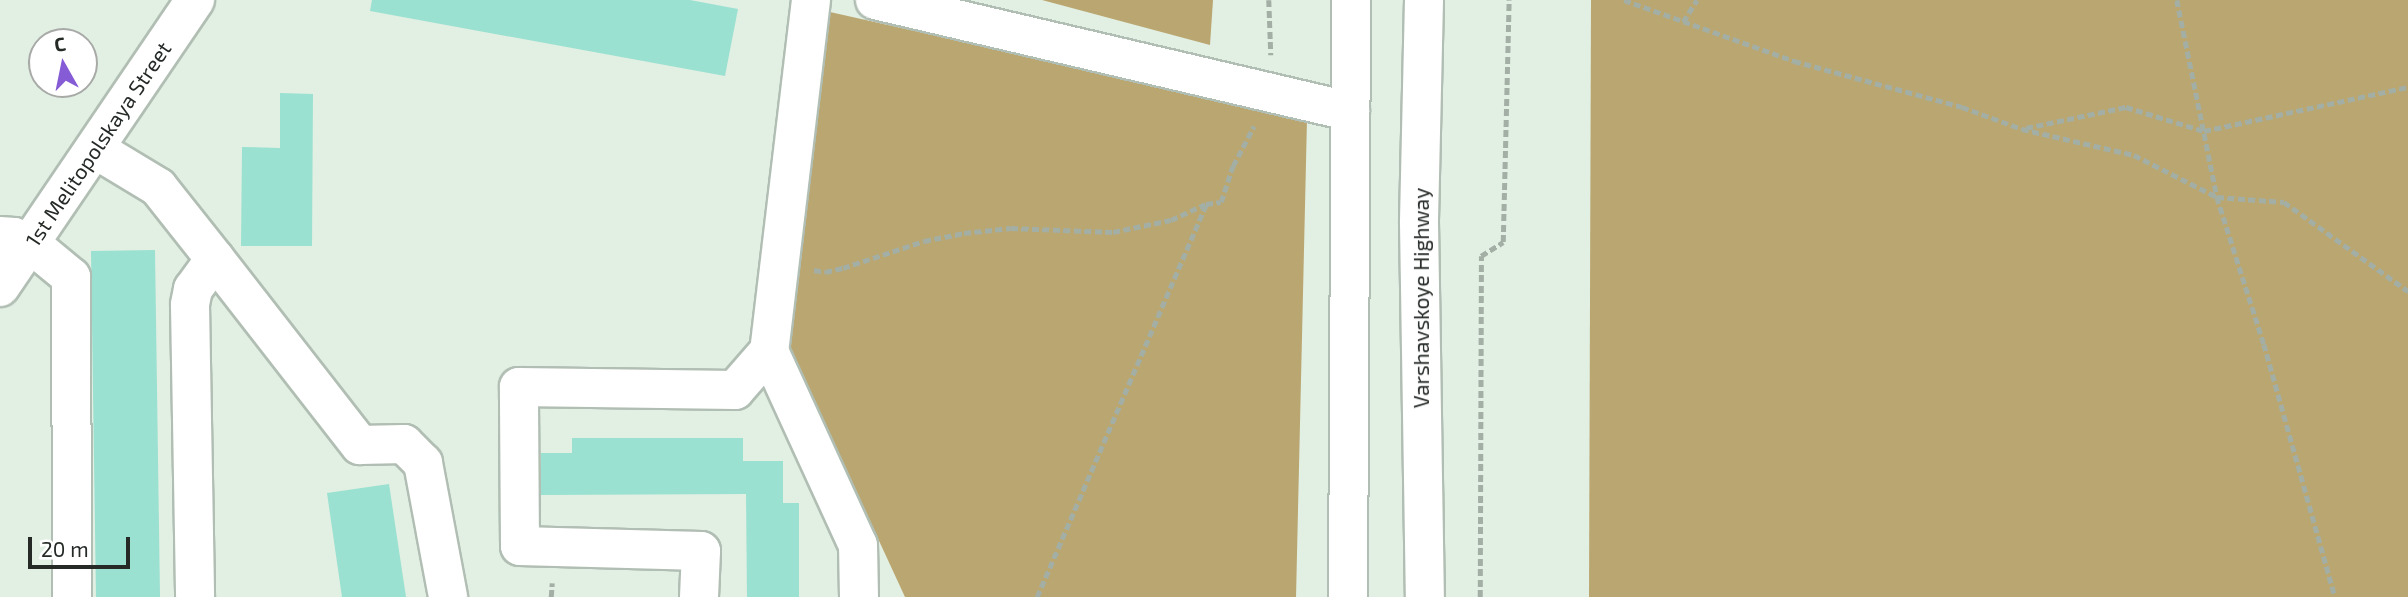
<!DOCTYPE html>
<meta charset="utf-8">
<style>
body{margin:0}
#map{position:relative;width:2408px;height:597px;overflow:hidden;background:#e2efe3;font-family:"Exo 2",sans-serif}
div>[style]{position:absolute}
.forest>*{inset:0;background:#baa670}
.building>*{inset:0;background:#9ae1d1}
.path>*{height:4.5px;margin-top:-2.25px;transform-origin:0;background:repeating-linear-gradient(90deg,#a3aea4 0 7px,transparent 0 10.5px)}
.roads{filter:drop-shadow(2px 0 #b1beb3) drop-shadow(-2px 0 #b1beb3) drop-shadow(0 2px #b1beb3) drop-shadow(0 -2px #b1beb3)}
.minor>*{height:38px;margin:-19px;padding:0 19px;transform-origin:19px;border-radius:19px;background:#fff}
.major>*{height:38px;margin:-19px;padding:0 19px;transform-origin:19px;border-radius:19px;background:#fff}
span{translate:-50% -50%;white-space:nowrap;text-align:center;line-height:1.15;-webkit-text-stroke:6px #fff;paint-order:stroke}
.street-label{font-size:21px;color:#252a26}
.north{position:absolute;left:28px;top:28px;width:70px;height:70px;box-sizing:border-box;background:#fff;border:2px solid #a8aaa8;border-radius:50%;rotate:351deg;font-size:19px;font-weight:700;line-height:28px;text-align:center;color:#252a26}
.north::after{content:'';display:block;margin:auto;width:24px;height:32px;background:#865cd6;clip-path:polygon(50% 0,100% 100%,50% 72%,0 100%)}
.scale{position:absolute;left:28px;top:537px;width:102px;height:32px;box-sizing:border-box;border:4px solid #252a26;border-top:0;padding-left:9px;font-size:21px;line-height:24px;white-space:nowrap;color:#252a26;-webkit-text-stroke:5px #fff;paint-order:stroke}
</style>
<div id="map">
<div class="forest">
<i style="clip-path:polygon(1042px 0,1213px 0,1210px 45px)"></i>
<i style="clip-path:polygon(1591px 0,2408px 0,2408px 597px,1589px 597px)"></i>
<i style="clip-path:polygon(830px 12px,1307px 119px,1296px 597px,905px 597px,789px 346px)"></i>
</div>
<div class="building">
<i style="clip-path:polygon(372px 0,690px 0,738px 9px,725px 76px,370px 11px)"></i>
<i style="clip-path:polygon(280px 93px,313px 94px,312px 246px,241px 246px,242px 147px,280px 148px)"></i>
<i style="clip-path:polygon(155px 250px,160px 597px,96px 597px,91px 251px)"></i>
<i style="clip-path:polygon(572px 438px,743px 438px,743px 461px,783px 461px,783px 503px,799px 503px,799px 597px,747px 597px,746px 494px,541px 495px,541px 453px,572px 453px)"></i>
<i style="clip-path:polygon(389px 484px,406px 597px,342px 597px,327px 493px)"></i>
</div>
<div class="path">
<i style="left:1269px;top:0;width:55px;rotate:87.9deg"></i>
<i style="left:1624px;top:0;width:181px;rotate:19.7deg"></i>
<i style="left:1794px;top:61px;width:174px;rotate:15.3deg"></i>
<i style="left:1962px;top:107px;width:64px;rotate:20.1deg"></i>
<i style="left:2022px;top:129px;width:115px;rotate:13.1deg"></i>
<i style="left:2134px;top:155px;width:93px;rotate:26.8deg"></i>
<i style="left:2217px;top:197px;width:67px;rotate:4.3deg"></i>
<i style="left:2284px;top:202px;width:153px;rotate:35.7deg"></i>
<i style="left:2177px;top:0;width:201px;rotate:78.5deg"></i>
<i style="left:2217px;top:197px;width:154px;rotate:72.3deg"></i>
<i style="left:2264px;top:344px;width:263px;rotate:74.3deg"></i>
<i style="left:1683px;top:22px;width:26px;rotate:-58deg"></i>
<i style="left:2026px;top:128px;width:102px;rotate:-11.9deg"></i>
<i style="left:2126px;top:107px;width:82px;rotate:17.1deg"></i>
<i style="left:2204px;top:131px;width:209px;rotate:-12.2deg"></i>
<i style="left:814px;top:270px;width:11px;rotate:10deg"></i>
<i style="left:825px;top:272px;width:18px;rotate:-13deg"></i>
<i style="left:843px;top:268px;width:85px;rotate:-18.4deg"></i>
<i style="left:924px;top:241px;width:41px;rotate:-11.3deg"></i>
<i style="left:964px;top:233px;width:47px;rotate:-6.1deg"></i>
<i style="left:1011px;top:228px;width:102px;rotate:2.2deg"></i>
<i style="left:1113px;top:232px;width:59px;rotate:-11.7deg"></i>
<i style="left:1171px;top:220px;width:38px;rotate:-25deg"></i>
<i style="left:551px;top:597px;width:14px;rotate:-86deg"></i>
<i style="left:1037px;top:597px;width:428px;rotate:-66.7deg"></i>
<i style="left:1206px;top:204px;width:15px;rotate:-8deg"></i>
<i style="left:1221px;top:202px;width:38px;rotate:-72deg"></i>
<i style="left:1233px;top:166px;width:45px;rotate:-62.3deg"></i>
<i style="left:1480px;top:597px;width:341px;rotate:-89.8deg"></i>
<i style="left:1481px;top:256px;width:26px;rotate:-32deg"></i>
<i style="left:1503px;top:242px;width:242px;rotate:-88.6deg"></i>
</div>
<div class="roads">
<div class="minor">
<i style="left:811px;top:0;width:354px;rotate:96.8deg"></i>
<i style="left:769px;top:351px;width:213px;rotate:65.4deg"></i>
<i style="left:858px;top:545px;width:52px;rotate:88.9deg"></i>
<i style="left:875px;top:0;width:488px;rotate:13.2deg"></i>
<i style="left:95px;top:149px;width:74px;rotate:31.1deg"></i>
<i style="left:158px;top:187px;width:92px;rotate:51.6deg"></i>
<i style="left:215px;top:259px;width:37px;rotate:126deg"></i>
<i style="left:193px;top:289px;width:16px;rotate:101deg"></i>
<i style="left:190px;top:305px;width:292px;rotate:89deg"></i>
<i style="left:0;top:236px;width:14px;rotate:4deg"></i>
<i style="left:14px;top:237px;width:18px;rotate:22deg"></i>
<i style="left:31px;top:244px;width:52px;rotate:39.5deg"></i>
<i style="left:71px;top:277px;width:320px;rotate:89.8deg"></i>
<i style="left:215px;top:259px;width:236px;rotate:52.1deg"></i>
<i style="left:360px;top:445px;width:44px;rotate:-1.3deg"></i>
<i style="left:404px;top:444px;width:27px;rotate:45deg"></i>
<i style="left:423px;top:463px;width:136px;rotate:79.4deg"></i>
<i style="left:0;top:287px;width:347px;rotate:-55.8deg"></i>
<i style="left:699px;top:597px;width:46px;rotate:-87.5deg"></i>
<i style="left:701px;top:551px;width:181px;rotate:-178.4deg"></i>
<i style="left:520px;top:546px;width:159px;rotate:-90.4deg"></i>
<i style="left:519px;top:387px;width:216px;rotate:0.8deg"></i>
<i style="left:735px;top:390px;width:52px;rotate:-48.9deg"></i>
</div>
<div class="major">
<i style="left:1424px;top:0;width:223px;rotate:91.3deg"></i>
<i style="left:1419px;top:223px;width:374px;rotate:89.1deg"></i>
<i style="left:1348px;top:597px;width:597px;rotate:-89.71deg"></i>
</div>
</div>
<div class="street-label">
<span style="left:98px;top:144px;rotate:-56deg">1st Melitopolskaya Street</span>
<span style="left:1421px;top:298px;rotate:-90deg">Varshavskoye Highway</span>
</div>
<div class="north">С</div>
<div class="scale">20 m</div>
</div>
